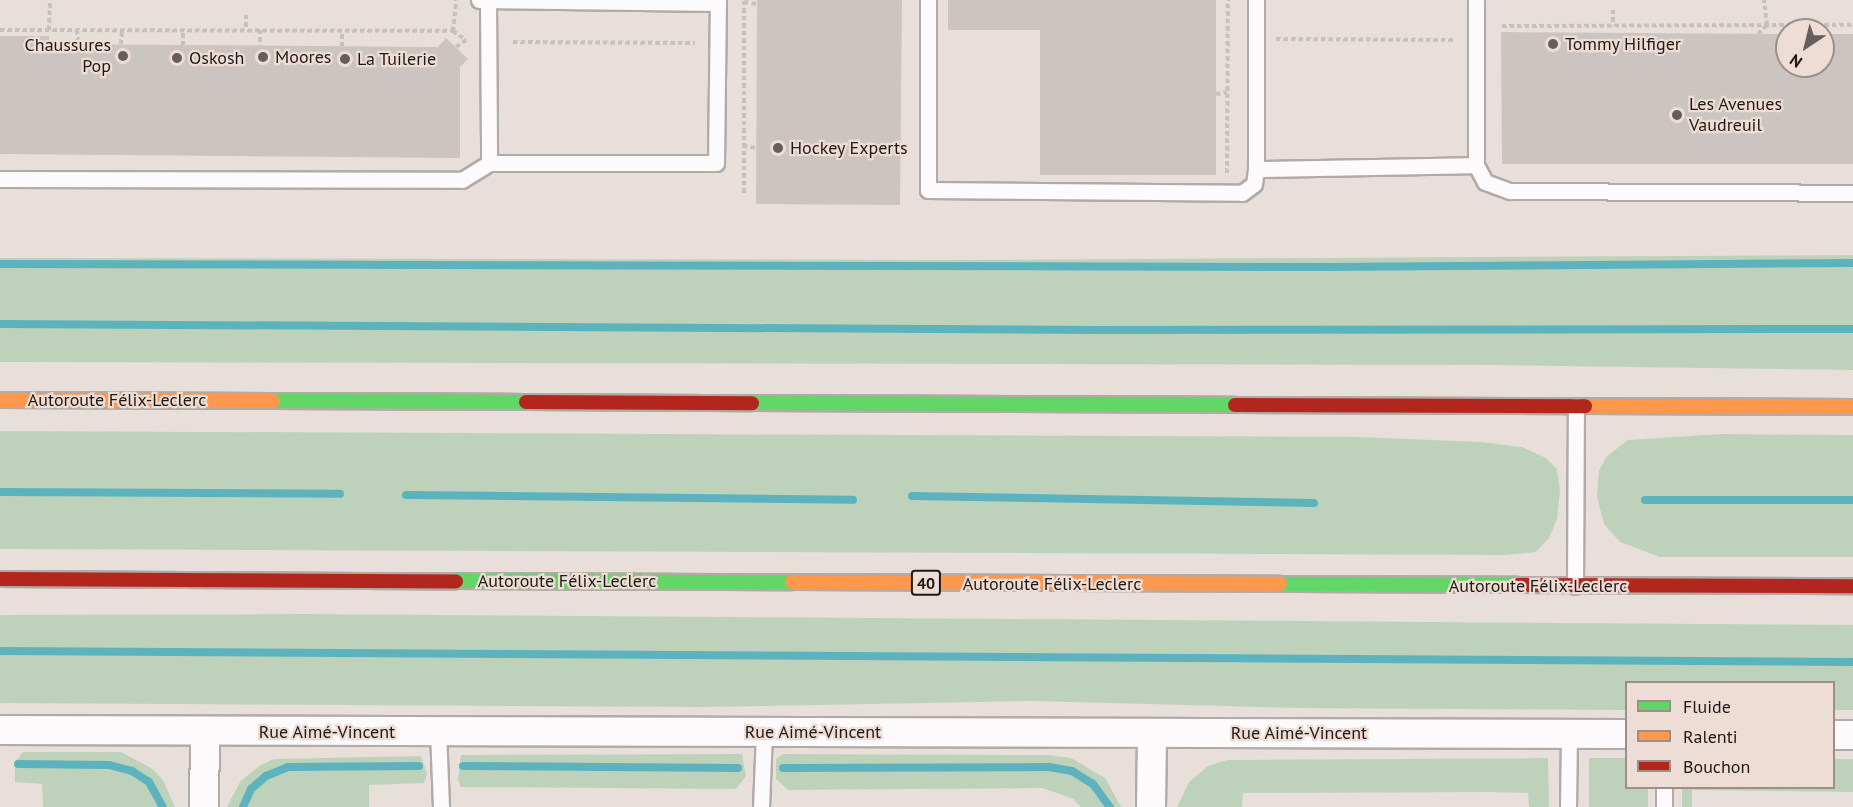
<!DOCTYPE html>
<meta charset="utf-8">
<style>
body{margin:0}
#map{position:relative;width:1853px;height:807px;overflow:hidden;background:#e8dfdb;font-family:"PT Sans",sans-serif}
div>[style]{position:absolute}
.green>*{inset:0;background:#bed2bb}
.stream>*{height:8px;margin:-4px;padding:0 4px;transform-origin:4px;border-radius:4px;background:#5cb3bd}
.building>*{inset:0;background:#cbc4c1}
.path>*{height:4px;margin-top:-2px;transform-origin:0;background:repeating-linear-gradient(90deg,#c4c1bf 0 4.5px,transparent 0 7.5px)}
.roads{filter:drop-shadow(2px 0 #b2aaa7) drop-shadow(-2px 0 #b2aaa7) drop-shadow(0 2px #b2aaa7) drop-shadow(0 -2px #b2aaa7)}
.lane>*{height:15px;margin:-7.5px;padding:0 7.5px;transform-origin:7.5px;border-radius:7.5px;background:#fcfafa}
.street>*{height:28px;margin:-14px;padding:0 14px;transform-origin:14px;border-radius:14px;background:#fcfafa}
.fast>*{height:14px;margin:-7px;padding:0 7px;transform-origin:7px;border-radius:7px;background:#63d668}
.slow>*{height:14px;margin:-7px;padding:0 7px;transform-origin:7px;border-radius:7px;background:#ff974d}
.jam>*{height:14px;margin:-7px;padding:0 7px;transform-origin:7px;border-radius:7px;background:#b3261e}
.dots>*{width:16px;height:16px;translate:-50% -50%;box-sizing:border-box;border:3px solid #eeddd5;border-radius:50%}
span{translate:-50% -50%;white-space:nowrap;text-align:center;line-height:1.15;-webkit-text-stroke:4.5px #eeddd5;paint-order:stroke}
.shield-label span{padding:2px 4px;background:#eeddd5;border:2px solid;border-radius:4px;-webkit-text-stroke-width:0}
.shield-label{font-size:16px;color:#1f1916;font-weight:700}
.poi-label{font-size:18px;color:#1f1916}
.left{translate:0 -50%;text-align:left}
.right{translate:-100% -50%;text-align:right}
.street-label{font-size:18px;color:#1f1916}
.legend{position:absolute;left:1625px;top:681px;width:210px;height:108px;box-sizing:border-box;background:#eeddd5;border:2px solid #9b8f89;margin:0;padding:8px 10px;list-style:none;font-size:18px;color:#1f1916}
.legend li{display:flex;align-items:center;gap:12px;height:30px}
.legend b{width:30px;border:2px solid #9b8f89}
.north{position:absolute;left:1775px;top:18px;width:60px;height:60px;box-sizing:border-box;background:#eeddd5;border:2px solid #9b8f89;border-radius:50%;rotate:215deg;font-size:16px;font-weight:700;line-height:24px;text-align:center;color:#1f1916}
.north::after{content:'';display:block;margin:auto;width:21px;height:27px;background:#655e5b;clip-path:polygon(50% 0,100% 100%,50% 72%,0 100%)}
</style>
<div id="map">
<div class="green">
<i style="clip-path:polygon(1853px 255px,1853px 370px,1492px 365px,0 362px,0 258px,961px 260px)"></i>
<i style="clip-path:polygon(0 431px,1358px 437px,1481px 442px,1522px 447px,1546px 458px,1557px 469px,1560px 491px,1557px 519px,1549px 538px,1536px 552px,1504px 555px,0 549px)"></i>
<i style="clip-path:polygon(1721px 434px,1853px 435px,1853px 557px,1660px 557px,1620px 542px,1604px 524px,1597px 497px,1599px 471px,1606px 457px,1628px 440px)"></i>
<i style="clip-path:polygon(307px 614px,1853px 625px,1853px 710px,1834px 710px,1834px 682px,1626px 682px,1626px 710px,1299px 708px,1031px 701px,703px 707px,0 703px,0 615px)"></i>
<i style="clip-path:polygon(23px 752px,121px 752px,151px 768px,163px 780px,175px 807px,43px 807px,42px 784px,15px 782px,15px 762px)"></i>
<i style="clip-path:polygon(742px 754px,746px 776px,736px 789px,461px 787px,458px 780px,461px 755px)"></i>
<i style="clip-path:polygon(783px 754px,1048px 755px,1071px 758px,1105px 778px,1121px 807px,1081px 807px,1073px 799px,1043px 788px,788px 790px,776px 779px,776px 759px)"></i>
<i style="clip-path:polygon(421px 756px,427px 774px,424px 783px,369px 785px,369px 807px,227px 807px,240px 782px,259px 766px,274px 759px)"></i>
<i style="clip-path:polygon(1548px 758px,1549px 807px,1529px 807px,1528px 793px,1489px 792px,1243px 793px,1242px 807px,1177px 807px,1189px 782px,1208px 766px,1227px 760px)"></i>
<i style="clip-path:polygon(1589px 758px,1626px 758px,1626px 788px,1648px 788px,1648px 807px,1589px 807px)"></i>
<i style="clip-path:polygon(1834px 759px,1853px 759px,1853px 792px,1692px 790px,1692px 807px,1682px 807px,1682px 788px,1834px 788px)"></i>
</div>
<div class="stream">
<i style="left:0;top:264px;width:1327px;rotate:0.13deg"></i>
<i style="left:1327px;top:267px;width:526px;rotate:-0.44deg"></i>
<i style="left:0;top:324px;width:1095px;rotate:0.31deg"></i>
<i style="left:1095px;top:330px;width:758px;rotate:-0.08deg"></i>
<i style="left:0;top:492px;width:340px;rotate:0.3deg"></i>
<i style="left:406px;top:495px;width:447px;rotate:0.6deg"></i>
<i style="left:912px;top:496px;width:402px;rotate:1deg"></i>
<i style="left:1645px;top:500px;width:208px"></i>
<i style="left:0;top:651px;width:1853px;rotate:0.34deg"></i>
<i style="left:18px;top:764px;width:91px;rotate:0.6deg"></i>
<i style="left:109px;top:765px;width:24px;rotate:15deg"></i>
<i style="left:132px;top:771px;width:20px;rotate:33deg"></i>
<i style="left:149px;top:782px;width:29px;rotate:61deg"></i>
<i style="left:463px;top:766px;width:275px;rotate:0.4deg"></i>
<i style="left:783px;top:768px;width:266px;rotate:-0.2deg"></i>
<i style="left:1049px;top:767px;width:23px;rotate:10deg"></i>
<i style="left:1072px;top:771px;width:25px;rotate:32deg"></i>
<i style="left:1093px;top:784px;width:29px;rotate:54deg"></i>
<i style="left:243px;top:807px;width:20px;rotate:-66deg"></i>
<i style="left:251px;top:789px;width:20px;rotate:-41deg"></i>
<i style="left:266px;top:776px;width:24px;rotate:-22deg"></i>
<i style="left:288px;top:767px;width:131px;rotate:-0.4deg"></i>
</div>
<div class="building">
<i style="clip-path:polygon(757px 0,902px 0,900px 205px,756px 204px)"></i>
<i style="clip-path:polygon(948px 0,1216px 0,1216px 175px,1040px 175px,1040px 30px,948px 30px)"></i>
<i style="clip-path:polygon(1501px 32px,1787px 34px,1787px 66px,1823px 66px,1823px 34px,1853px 34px,1853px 164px,1502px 164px)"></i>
<i style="clip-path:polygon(0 36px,49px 36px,49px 44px,438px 47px,446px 38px,468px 59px,460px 67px,460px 158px,0 154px)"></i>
</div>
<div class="path">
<i style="left:744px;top:2px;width:13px;rotate:9deg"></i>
<i style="left:1613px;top:10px;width:16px;rotate:90deg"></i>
<i style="left:246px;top:15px;width:15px;rotate:90deg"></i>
<i style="left:1502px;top:26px;width:351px;rotate:-0.2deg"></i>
<i style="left:0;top:30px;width:453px;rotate:0.1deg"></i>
<i style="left:453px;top:31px;width:16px;rotate:35deg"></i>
<i style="left:466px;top:40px;width:12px;rotate:145deg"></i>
<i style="left:49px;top:30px;width:30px;rotate:-88deg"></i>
<i style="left:77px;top:30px;width:14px;rotate:86deg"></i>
<i style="left:260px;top:30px;width:16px;rotate:90deg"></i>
<i style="left:453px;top:31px;width:31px;rotate:-84deg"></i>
<i style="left:1758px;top:34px;width:13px;rotate:-45deg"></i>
<i style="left:1767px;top:25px;width:25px;rotate:-97deg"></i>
<i style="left:1276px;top:39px;width:178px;rotate:0.3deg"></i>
<i style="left:513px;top:42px;width:182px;rotate:0.3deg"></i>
<i style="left:121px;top:44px;width:13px;rotate:-86deg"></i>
<i style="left:183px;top:45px;width:14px;rotate:-90deg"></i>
<i style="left:342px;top:46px;width:15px;rotate:-90deg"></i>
<i style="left:1216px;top:94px;width:11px;rotate:-10deg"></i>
<i style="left:743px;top:146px;width:14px;rotate:8deg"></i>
<i style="left:1227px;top:173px;width:173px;rotate:-89.7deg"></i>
<i style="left:744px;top:193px;width:193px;rotate:-90deg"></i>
</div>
<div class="roads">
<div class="lane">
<i style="left:479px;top:0;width:239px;rotate:0.7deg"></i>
<i style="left:718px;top:3px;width:3px;rotate:-90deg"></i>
<i style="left:928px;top:0;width:190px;rotate:90deg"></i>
<i style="left:928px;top:190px;width:314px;rotate:0.5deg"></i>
<i style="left:1242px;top:193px;width:15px;rotate:-37deg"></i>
<i style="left:1254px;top:184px;width:15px;rotate:-82deg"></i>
<i style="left:1256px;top:0;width:169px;rotate:90deg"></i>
<i style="left:1256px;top:169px;width:220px;rotate:-1deg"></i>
<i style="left:1476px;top:165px;width:165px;rotate:-90deg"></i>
<i style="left:488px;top:2px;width:161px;rotate:89.6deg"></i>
<i style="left:489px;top:163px;width:227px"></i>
<i style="left:716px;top:163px;width:160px;rotate:-89.3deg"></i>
<i style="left:1476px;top:165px;width:19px;rotate:62deg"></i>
<i style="left:1485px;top:182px;width:27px;rotate:20deg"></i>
<i style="left:1510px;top:191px;width:343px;rotate:0.3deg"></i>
<i style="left:0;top:179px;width:462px;rotate:0.1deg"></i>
<i style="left:462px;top:180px;width:32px;rotate:-32deg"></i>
<i style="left:1575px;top:586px;width:180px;rotate:-89.7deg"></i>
<i style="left:438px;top:731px;width:76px;rotate:87.7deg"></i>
<i style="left:1664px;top:788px;width:19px;rotate:90deg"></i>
<i style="left:761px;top:807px;width:75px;rotate:-87.7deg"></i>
<i style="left:1568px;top:807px;width:74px;rotate:-89.2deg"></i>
</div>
<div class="street">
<i style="left:0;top:730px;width:1626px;rotate:0.14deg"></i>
<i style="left:1834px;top:735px;width:19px"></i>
<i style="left:204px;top:807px;width:75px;rotate:-89.2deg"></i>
<i style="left:1151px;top:807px;width:74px;rotate:-89.2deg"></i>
</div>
<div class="fast">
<i style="left:273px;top:401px;width:253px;rotate:0.2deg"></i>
<i style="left:752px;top:403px;width:483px;rotate:0.2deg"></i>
<i style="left:456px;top:581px;width:336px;rotate:0.2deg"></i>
<i style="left:1280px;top:584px;width:238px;rotate:0.2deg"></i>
</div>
<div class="slow">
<i style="left:0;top:400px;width:273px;rotate:0.2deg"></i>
<i style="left:1585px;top:406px;width:268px;rotate:0.2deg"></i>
<i style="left:792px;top:582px;width:488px;rotate:0.2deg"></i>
</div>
<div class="jam">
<i style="left:526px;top:402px;width:226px;rotate:0.3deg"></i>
<i style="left:1235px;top:405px;width:350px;rotate:0.2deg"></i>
<i style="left:0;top:579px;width:456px;rotate:0.3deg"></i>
<i style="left:1518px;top:585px;width:335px;rotate:0.2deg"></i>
</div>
</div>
<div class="dots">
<i style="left:1553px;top:44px;background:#655e5b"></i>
<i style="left:123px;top:56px;background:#655e5b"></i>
<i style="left:263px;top:57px;background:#655e5b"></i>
<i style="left:177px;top:58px;background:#655e5b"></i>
<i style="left:345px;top:59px;background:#655e5b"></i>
<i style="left:1677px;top:115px;background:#655e5b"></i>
<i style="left:778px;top:148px;background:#655e5b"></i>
</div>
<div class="shield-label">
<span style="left:926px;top:583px">40</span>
</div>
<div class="poi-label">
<span class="left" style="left:1565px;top:44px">Tommy Hilfiger</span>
<span class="right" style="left:111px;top:56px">Chaussures<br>Pop</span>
<span class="left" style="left:275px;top:57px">Moores</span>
<span class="left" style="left:189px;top:58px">Oskosh</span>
<span class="left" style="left:357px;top:59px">La Tuilerie</span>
<span class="left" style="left:1689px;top:115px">Les Avenues<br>Vaudreuil</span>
<span class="left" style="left:790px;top:148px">Hockey Experts</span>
</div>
<div class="street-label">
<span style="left:117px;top:400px">Autoroute Félix-Leclerc</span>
<span style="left:567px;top:581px">Autoroute Félix-Leclerc</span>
<span style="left:1052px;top:584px">Autoroute Félix-Leclerc</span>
<span style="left:1538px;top:586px">Autoroute Félix-Leclerc</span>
<span style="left:327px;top:732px">Rue Aimé-Vincent</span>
<span style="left:813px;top:732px">Rue Aimé-Vincent</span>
<span style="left:1299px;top:733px">Rue Aimé-Vincent</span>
</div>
<ul class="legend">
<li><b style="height:8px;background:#63d668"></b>Fluide</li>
<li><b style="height:8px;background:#ff974d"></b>Ralenti</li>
<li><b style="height:8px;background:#b3261e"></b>Bouchon</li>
</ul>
<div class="north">N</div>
</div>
